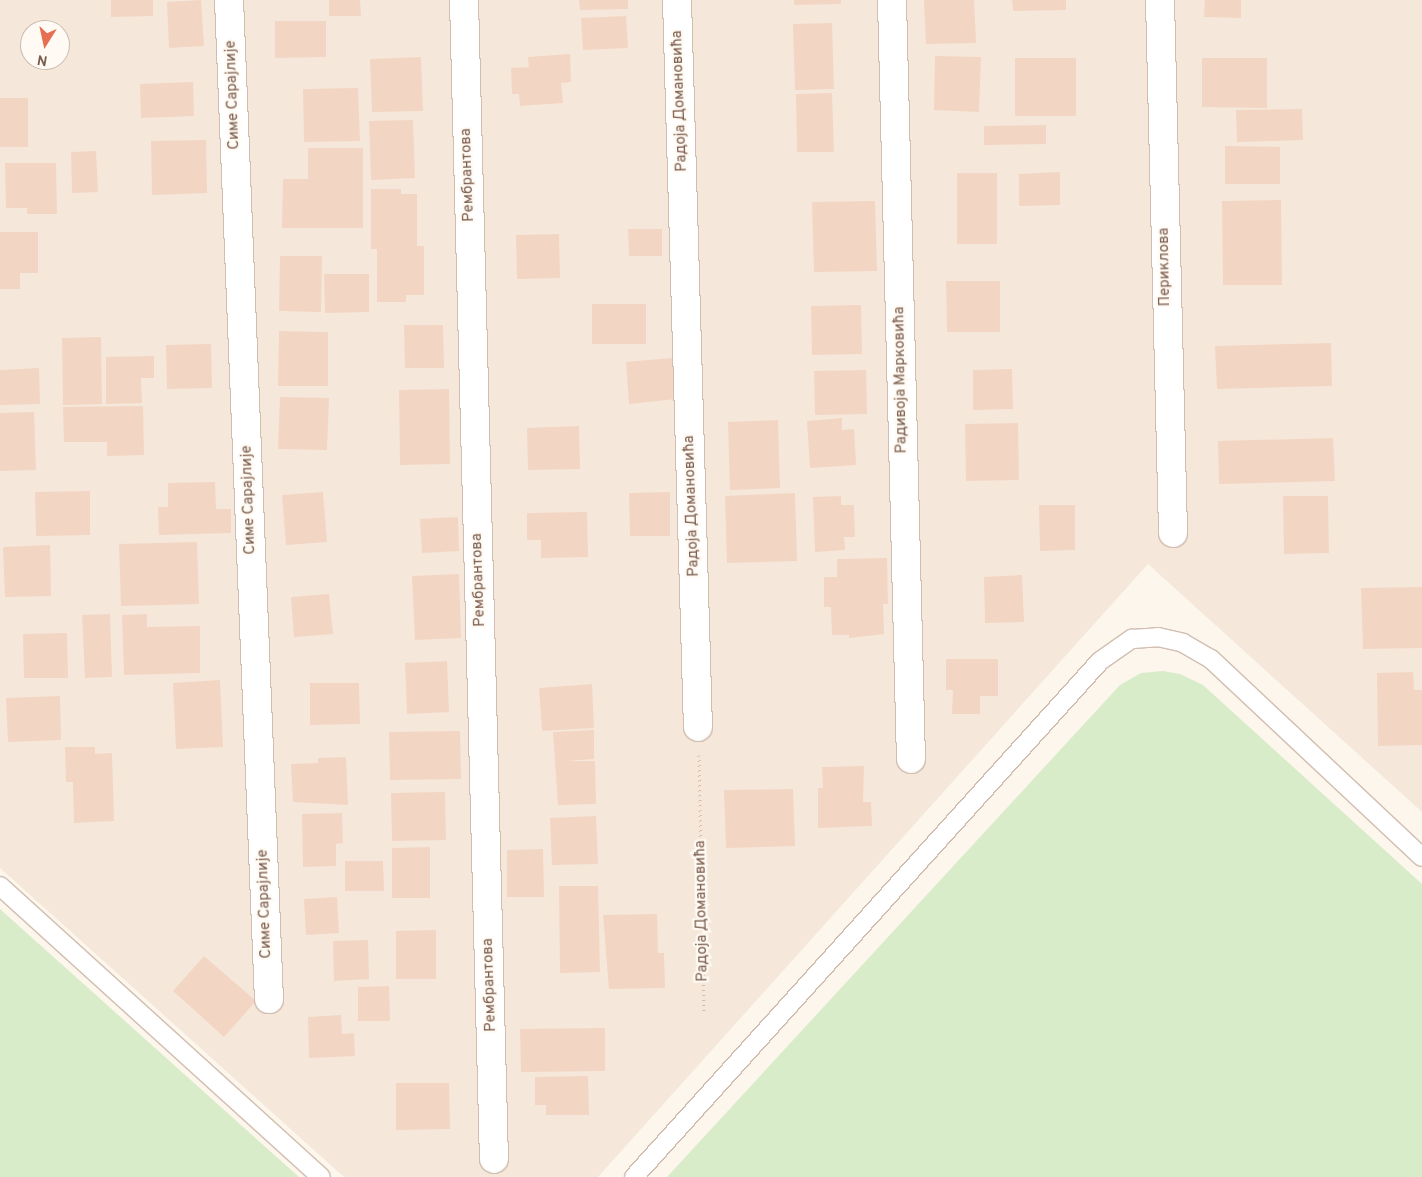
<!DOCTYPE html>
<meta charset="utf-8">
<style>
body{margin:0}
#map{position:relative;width:1422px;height:1177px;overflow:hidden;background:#fdf6ec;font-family:Overpass,sans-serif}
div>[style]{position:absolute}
.residential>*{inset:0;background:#f5e8da}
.green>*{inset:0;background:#d8ecc9}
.building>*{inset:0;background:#f3d5c3}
.path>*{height:3px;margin-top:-1.5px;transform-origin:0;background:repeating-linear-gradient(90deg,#d9b8a5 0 1px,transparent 0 5px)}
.roads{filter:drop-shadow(1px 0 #d1beb0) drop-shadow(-1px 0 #d1beb0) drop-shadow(0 1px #d1beb0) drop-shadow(0 -1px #d1beb0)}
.lane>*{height:18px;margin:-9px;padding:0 9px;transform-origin:9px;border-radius:9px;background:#fff}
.street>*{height:28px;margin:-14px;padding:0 14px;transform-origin:14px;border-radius:14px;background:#fff}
span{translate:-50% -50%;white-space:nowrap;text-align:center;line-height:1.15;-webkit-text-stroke:4.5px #fffaf3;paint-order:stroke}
.street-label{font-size:15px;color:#7a5c4d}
.north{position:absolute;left:20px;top:20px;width:50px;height:50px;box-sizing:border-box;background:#fffaf3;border:1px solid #cabbb1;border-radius:50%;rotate:190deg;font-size:14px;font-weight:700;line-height:20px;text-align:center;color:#7a5c4d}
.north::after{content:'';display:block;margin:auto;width:18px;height:22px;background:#e76f51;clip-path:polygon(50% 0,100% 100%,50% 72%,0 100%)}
</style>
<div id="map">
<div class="residential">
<i style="clip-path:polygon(evenodd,0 0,1422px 0,1422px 812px,1148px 564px,598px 1177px,344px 1177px,0 868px,0 0,30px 30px,60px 30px,60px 60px,30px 60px,30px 30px)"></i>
</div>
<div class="green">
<i style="clip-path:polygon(1163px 671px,1180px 674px,1203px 685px,1422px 884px,1422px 1177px,667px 1177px,1120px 685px,1141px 673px)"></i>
<i style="clip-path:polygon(0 909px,299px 1177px,0 1177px)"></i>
</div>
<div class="building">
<i style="clip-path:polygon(111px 0,153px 0,153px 16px,111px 17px)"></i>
<i style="clip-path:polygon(201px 0,204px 46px,169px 48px,167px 2px)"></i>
<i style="clip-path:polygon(329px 0,360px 0,361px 16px,329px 16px)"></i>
<i style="clip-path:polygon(579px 0,628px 0,628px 9px,580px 10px)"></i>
<i style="clip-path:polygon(794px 0,841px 0,841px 4px,794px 5px)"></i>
<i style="clip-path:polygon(924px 0,974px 0,976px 43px,926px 44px)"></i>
<i style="clip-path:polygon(1012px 0,1066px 0,1066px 10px,1013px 11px)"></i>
<i style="clip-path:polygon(1205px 0,1241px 0,1241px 18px,1204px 17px)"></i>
<i style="clip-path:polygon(626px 16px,628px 48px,583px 50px,581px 18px)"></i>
<i style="clip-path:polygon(275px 21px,326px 21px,326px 57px,275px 58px)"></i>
<i style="clip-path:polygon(832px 23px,834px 89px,795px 90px,793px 24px)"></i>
<i style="clip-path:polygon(570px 54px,571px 82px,561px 83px,563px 103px,520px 106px,519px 94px,512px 94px,511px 68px,529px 67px,528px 57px)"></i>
<i style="clip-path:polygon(935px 56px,981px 57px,979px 112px,934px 110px)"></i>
<i style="clip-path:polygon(421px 57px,423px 111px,372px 112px,370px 59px)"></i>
<i style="clip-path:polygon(1015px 58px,1076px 58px,1076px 116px,1015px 116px)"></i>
<i style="clip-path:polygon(1202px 58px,1267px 58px,1267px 108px,1202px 107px)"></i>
<i style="clip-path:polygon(193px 82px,194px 116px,141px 118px,140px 84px)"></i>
<i style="clip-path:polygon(358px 88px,360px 141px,304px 142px,303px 89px)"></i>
<i style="clip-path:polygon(832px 93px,834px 152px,797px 152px,796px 94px)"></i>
<i style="clip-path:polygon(0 98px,28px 98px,28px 147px,0 147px)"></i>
<i style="clip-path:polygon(1302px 109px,1303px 140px,1237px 142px,1236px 110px)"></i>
<i style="clip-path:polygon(413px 120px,415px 178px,371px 180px,369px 121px)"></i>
<i style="clip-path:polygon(1046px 125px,1046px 144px,984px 145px,984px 126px)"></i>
<i style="clip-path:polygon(206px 140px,207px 193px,152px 195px,151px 141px)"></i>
<i style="clip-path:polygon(1225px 146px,1280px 147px,1280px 184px,1225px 184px)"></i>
<i style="clip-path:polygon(308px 148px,363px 148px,363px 228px,282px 228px,283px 179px,308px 179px)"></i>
<i style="clip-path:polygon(96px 151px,98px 192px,72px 193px,71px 152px)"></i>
<i style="clip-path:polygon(5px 163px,56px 163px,57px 214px,27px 214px,27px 208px,6px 208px)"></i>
<i style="clip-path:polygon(1060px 172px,1060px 205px,1019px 206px,1019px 174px)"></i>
<i style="clip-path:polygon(957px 173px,997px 173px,997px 244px,957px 244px)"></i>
<i style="clip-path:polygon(371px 189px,401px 189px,401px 194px,417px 194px,417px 246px,424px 246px,424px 295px,406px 295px,406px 302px,377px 302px,377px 249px,371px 249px)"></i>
<i style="clip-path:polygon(1281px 200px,1282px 285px,1223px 285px,1222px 201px)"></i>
<i style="clip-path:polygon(875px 201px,877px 271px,814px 272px,812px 202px)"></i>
<i style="clip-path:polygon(628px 229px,662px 229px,662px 256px,629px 256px)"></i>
<i style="clip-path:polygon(0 232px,38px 232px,38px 273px,20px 273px,20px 289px,0 289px)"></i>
<i style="clip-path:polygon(559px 234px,560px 278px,517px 279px,516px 235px)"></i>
<i style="clip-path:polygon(280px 256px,322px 256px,321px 312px,279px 311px)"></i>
<i style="clip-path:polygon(324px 274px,369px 274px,369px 312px,325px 313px)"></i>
<i style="clip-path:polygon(946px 281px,1000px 281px,1000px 332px,947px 332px)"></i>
<i style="clip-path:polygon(592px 304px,646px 304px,646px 344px,592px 344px)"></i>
<i style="clip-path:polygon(861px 305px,862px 354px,812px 355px,811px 306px)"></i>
<i style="clip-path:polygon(404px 325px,443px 325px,444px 368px,405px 368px)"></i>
<i style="clip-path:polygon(279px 331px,328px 332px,328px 386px,278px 386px)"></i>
<i style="clip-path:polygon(101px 337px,102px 404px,63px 405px,62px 338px)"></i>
<i style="clip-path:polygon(1331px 343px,1332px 386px,1217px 389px,1215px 346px)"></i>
<i style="clip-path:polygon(211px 344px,212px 388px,167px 389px,166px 345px)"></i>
<i style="clip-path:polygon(154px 356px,154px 378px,141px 378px,142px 403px,106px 404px,106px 357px)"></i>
<i style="clip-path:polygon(672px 358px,676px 399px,629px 404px,626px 362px)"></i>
<i style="clip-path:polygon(39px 368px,40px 404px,0 405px,0 370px)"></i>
<i style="clip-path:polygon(1012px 369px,1013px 409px,973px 410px,973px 370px)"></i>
<i style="clip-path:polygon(866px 370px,867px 414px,815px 415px,814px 371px)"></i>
<i style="clip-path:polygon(449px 389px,450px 464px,400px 465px,399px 390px)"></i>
<i style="clip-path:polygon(280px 397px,329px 398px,327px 450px,278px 449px)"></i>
<i style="clip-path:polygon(143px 406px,144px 455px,107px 456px,107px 442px,64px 442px,63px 407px)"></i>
<i style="clip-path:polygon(34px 412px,36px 470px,0 471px,0 413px)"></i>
<i style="clip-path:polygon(842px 418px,842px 430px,854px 429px,856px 465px,810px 468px,807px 421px)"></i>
<i style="clip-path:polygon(778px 420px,780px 488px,730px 490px,728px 422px)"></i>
<i style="clip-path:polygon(1018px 423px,1019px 480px,966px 481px,965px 424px)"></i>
<i style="clip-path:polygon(579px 426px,580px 469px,528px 470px,527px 428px)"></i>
<i style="clip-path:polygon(1333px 438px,1335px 481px,1219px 484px,1218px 441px)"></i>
<i style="clip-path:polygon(215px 482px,216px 509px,231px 509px,231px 533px,159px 535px,158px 507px,168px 507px,168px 483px)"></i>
<i style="clip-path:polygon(90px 491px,90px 535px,36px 536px,35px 492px)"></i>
<i style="clip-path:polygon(323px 492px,327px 542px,286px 545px,282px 495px)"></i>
<i style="clip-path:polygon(670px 492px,670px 536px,630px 536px,629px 493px)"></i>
<i style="clip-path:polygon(795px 493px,797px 561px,727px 563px,725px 496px)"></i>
<i style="clip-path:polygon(841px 496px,841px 505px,854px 505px,855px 537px,844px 537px,845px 550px,815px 552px,813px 497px)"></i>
<i style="clip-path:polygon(1283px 496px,1328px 496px,1329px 553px,1284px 554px)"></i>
<i style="clip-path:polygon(1039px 505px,1075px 505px,1075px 550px,1040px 551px)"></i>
<i style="clip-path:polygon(587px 512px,588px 557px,541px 558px,541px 540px,527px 540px,527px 513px)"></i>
<i style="clip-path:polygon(458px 517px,459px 551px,422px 553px,420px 519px)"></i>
<i style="clip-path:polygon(197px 542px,199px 604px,121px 606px,119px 544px)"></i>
<i style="clip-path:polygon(50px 545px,51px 596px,5px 597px,3px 547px)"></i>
<i style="clip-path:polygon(887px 558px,888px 604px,883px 604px,884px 634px,849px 638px,849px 635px,832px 635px,831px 607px,824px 607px,824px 577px,837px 577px,837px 559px)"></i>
<i style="clip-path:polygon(459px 574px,461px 638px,415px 640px,412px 576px)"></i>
<i style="clip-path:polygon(1022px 575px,1024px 622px,985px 623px,984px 577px)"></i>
<i style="clip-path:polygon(1422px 587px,1422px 648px,1363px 649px,1361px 588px)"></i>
<i style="clip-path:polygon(329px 594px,333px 634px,294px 637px,291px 597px)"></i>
<i style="clip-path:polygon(110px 614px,112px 677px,85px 678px,82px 615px)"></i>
<i style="clip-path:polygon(147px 614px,147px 627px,200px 626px,200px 673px,124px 675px,122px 615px)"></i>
<i style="clip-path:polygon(67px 633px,68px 678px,24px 678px,23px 634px)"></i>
<i style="clip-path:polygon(946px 659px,998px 659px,998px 696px,980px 696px,980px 714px,952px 714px,953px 690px,946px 690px)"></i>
<i style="clip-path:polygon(447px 661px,449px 712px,407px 714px,405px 663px)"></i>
<i style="clip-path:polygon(1413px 672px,1414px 690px,1422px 690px,1422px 745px,1378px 746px,1377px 673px)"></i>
<i style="clip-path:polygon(220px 680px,223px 747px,176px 749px,173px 683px)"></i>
<i style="clip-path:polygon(310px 683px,359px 683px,360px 724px,310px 725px)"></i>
<i style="clip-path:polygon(592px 684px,594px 728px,542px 731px,539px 688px)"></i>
<i style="clip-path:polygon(60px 696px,61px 740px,8px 742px,6px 698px)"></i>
<i style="clip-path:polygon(594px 730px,594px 759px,566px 761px,595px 761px,596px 804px,558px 805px,553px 732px)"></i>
<i style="clip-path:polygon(460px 731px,461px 779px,390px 780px,389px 732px)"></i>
<i style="clip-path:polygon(65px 747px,95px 747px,95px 754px,112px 753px,114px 821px,74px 823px,73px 782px,66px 782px)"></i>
<i style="clip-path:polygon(346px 757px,348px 805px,293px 802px,291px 764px,318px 763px,318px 758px)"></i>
<i style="clip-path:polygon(864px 766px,863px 802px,871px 802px,872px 826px,818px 828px,818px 788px,823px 788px,822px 767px)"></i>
<i style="clip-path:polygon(793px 789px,795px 846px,726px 848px,724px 790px)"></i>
<i style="clip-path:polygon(445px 792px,446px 840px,392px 841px,391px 793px)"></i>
<i style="clip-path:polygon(342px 813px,343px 843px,336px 844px,336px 866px,303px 867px,302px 814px)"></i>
<i style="clip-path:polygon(596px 816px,598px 864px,552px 865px,550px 818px)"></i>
<i style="clip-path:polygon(430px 847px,430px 898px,392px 898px,392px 848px)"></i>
<i style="clip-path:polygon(543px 849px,544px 897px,507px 897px,507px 850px)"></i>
<i style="clip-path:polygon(345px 861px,383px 861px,384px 891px,345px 891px)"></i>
<i style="clip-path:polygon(559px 886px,598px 886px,600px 972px,560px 973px)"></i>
<i style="clip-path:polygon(337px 897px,339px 933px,306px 935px,304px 899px)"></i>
<i style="clip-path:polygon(657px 914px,658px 953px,664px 953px,665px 988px,609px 989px,603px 915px)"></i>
<i style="clip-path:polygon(436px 930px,436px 979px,396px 979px,396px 931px)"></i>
<i style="clip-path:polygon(368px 940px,369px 979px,334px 981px,333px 941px)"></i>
<i style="clip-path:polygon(204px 956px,256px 1001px,224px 1037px,173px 991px)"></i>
<i style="clip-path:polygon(389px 986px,390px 1021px,358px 1021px,358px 987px)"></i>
<i style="clip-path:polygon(341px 1015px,342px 1034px,354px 1033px,355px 1056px,309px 1058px,308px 1017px)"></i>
<i style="clip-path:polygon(605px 1028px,605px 1071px,521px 1072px,520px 1029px)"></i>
<i style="clip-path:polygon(588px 1076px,589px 1115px,546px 1115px,546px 1105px,535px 1105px,535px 1077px)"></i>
<i style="clip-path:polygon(396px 1083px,449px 1083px,450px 1129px,396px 1130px)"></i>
</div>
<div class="path">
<i style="left:699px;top:755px;width:257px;rotate:88.9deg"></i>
</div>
<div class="roads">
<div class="lane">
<i style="left:0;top:886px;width:433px;rotate:42.2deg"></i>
<i style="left:634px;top:1177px;width:695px;rotate:-47.91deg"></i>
<i style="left:1100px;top:661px;width:39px;rotate:-35deg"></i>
<i style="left:1132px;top:639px;width:26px;rotate:-4deg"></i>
<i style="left:1158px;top:637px;width:26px;rotate:13deg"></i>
<i style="left:1183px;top:643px;width:32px;rotate:30deg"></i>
<i style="left:1211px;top:659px;width:289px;rotate:43.2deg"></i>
</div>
<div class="street">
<i style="left:229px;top:0;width:1000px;rotate:87.71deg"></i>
<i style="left:464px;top:0;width:1159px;rotate:88.52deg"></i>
<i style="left:677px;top:0;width:727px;rotate:88.35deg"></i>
<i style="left:892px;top:0;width:759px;rotate:88.57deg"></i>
<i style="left:1160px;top:0;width:533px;rotate:88.6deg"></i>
</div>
</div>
<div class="street-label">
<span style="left:233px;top:95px;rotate:-92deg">Симе Сарајлије</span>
<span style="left:680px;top:101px;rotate:-92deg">Радоја Домановића</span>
<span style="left:468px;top:175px;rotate:-92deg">Рембрантова</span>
<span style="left:1165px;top:267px;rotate:-91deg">Периклова</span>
<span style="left:901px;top:380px;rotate:-91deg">Радивоја Марковића</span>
<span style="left:249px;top:500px;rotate:-92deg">Симе Сарајлије</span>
<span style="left:692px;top:506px;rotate:-92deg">Радоја Домановића</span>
<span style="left:479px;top:580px;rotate:-92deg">Рембрантова</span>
<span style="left:265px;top:904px;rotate:-92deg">Симе Сарајлије</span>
<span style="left:702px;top:911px;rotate:-91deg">Радоја Домановића</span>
<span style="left:490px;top:985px;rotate:-92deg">Рембрантова</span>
</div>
<div class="north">N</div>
</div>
